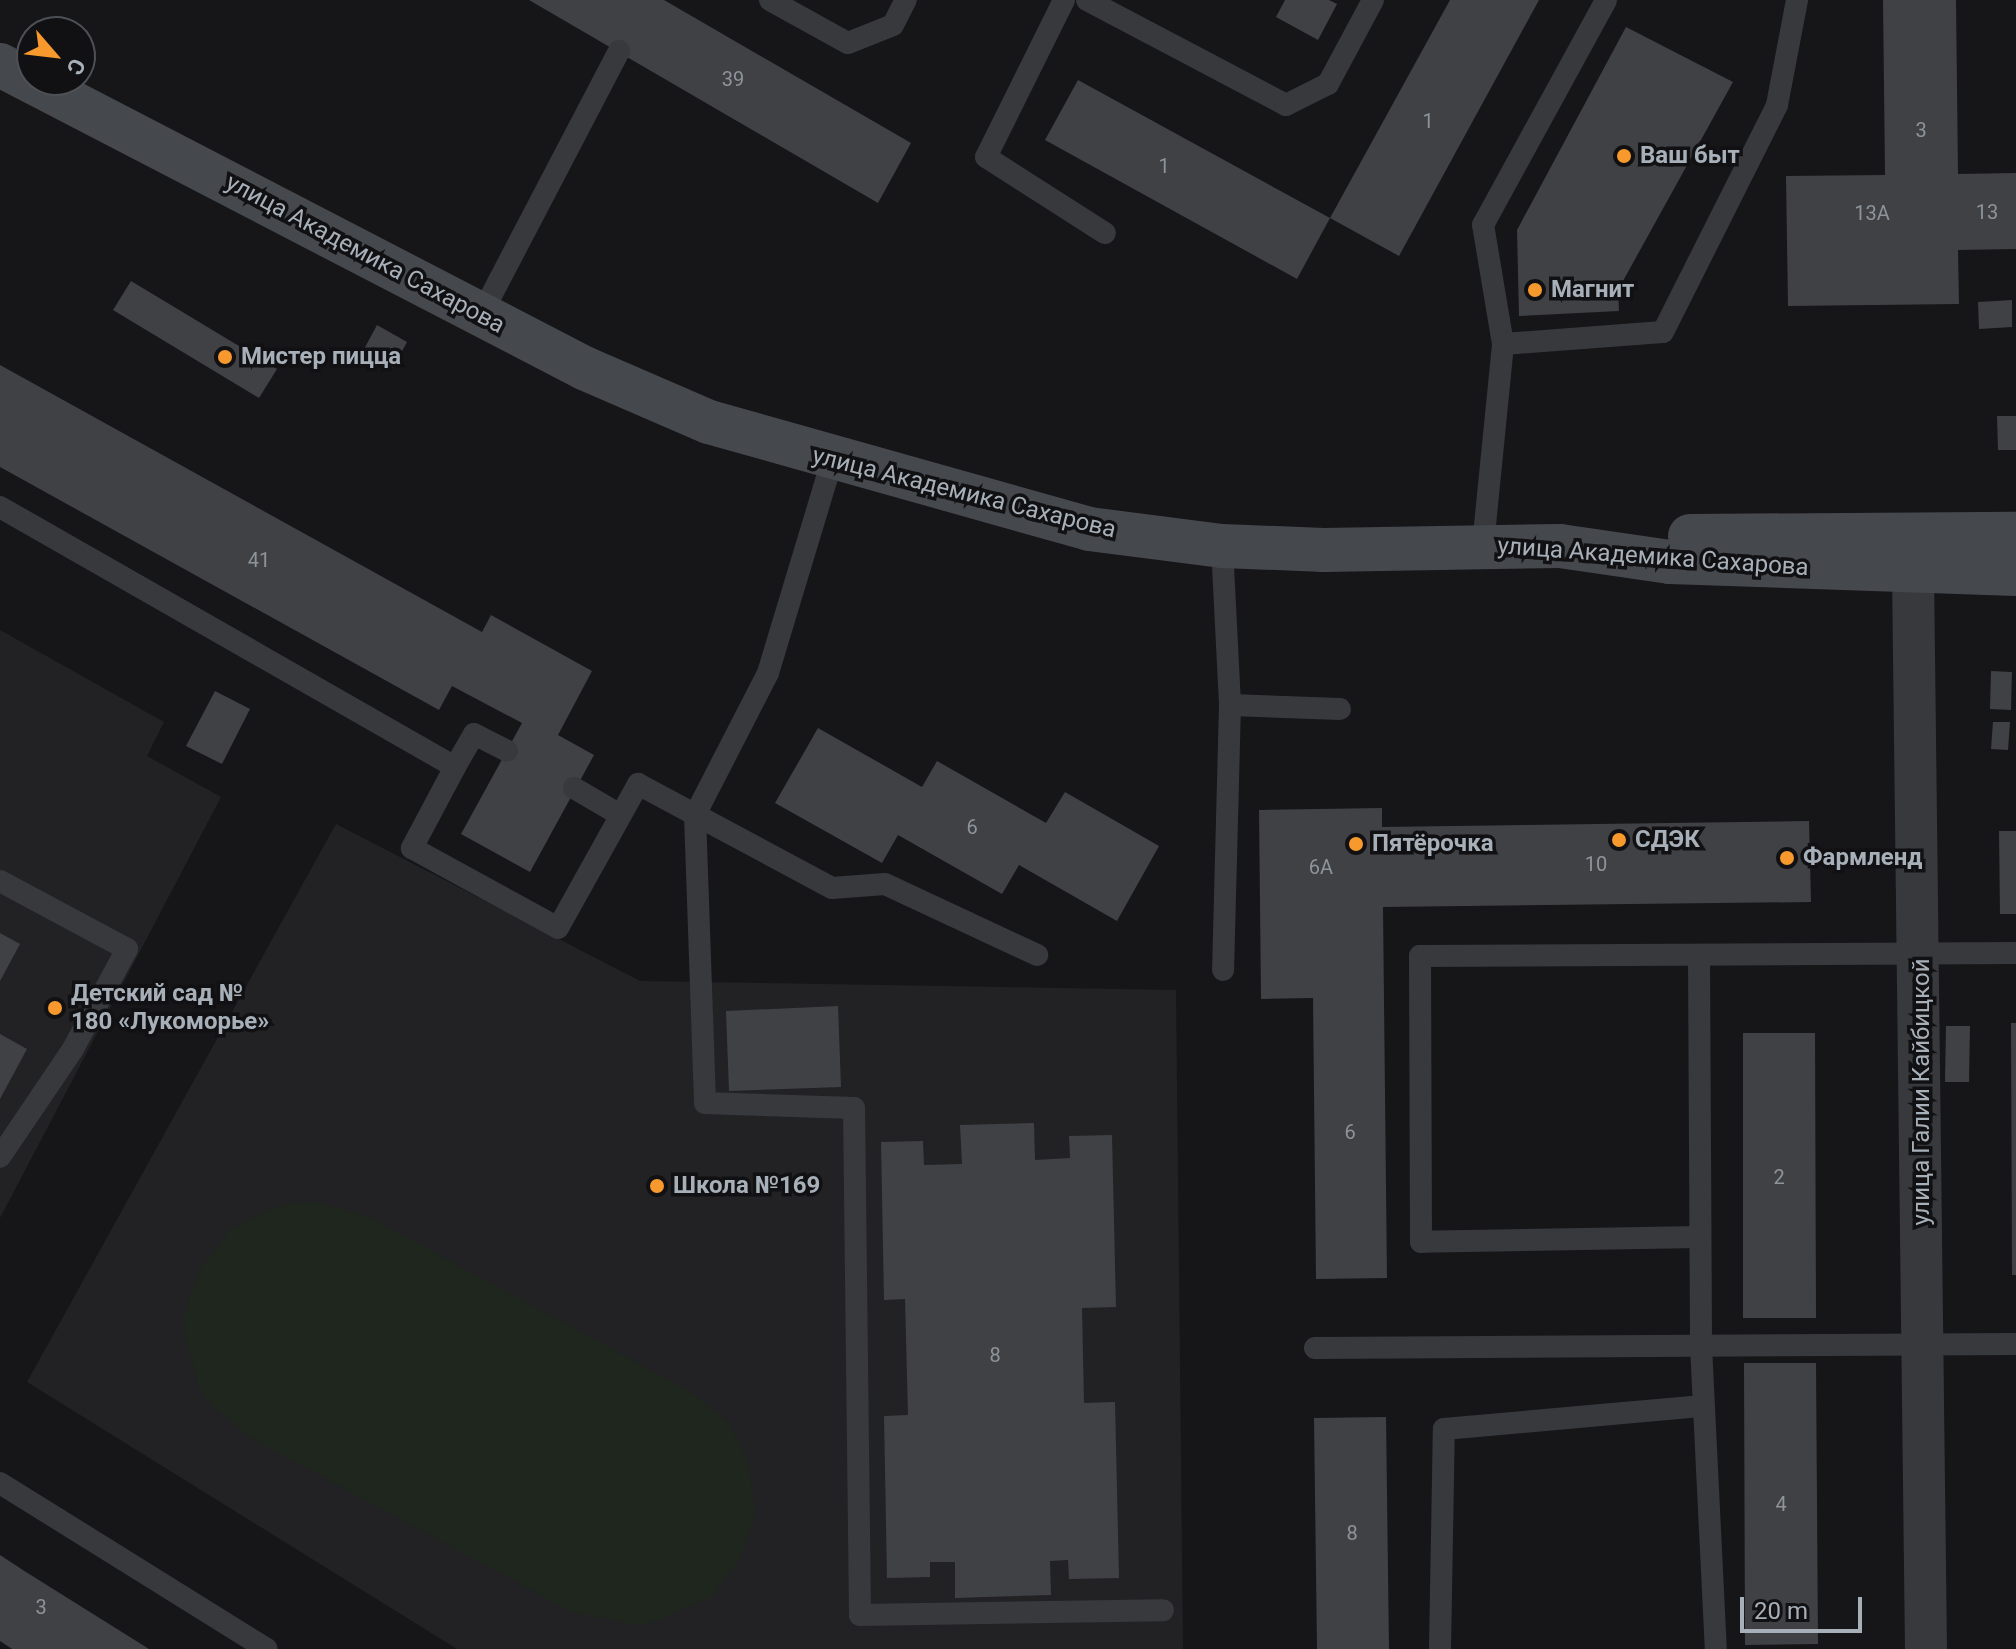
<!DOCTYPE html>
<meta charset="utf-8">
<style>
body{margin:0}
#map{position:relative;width:2016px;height:1649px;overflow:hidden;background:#161618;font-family:Roboto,sans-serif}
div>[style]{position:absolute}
.built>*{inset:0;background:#222225}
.green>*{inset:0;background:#1e261e}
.building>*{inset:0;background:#404145}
.service>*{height:22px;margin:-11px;padding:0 11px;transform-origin:11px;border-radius:11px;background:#37393d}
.minor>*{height:42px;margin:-21px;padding:0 21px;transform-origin:21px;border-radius:21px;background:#37393d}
.secondary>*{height:44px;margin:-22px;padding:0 22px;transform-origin:22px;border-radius:22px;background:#45484d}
.dots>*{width:22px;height:22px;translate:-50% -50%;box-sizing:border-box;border:4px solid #111113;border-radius:50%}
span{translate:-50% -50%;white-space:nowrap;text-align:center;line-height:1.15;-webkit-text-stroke:7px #111113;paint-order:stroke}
.number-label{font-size:20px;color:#8d949b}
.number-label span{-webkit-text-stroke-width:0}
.poi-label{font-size:24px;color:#a7afb8;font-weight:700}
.left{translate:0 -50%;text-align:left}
.street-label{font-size:24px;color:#a7afb8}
.north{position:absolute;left:16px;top:16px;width:80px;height:80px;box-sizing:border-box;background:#111113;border:2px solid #4d5055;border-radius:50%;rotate:118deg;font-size:22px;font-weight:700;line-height:32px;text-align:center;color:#a7afb8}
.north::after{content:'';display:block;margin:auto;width:28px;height:36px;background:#f8992e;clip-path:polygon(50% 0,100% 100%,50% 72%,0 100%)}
.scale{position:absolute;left:1740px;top:1597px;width:122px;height:36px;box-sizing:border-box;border:4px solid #a7afb8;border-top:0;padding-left:10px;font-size:24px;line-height:28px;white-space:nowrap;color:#a7afb8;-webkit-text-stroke:6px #111113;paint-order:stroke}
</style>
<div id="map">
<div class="built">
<i style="clip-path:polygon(0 630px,164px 722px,147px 756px,221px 797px,0 1218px)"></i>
<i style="clip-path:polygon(336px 824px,640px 981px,1176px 990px,1183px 1649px,457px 1649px,27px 1382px)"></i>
</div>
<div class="green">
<i style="clip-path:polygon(298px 1202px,320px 1203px,369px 1217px,689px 1391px,728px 1422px,749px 1464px,755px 1513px,740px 1560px,710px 1598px,643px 1626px,572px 1612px,251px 1438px,212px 1406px,199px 1387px,186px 1340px,184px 1315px,200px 1269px,230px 1230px,274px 1208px)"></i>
</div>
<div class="building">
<i style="clip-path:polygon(529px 0,664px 0,911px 143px,878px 203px)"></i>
<i style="clip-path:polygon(1285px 0,1329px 0,1337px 4px,1318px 40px,1276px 17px)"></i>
<i style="clip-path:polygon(1450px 0,1539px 0,1399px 256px,1330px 218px)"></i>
<i style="clip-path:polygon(1883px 0,1956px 0,1958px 174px,2016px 173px,2016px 249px,1958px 250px,1959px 304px,1788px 306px,1786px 176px,1885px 175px)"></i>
<i style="clip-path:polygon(1626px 27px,1733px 82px,1618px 290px,1619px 311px,1519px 316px,1517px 230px)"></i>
<i style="clip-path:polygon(1078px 80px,1330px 218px,1297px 279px,1045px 140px)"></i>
<i style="clip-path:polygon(131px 281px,277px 369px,259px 398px,113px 310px)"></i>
<i style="clip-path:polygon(2012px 300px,2012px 327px,1979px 329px,1978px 302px)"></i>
<i style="clip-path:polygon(377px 325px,407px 342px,393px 368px,363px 351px)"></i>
<i style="clip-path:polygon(0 365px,482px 632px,491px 615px,592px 671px,558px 735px,594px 755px,530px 872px,461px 834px,522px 723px,452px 686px,439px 710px,0 467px)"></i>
<i style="clip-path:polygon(1997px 416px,2016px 416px,2016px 450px,1998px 450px)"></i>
<i style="clip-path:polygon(1991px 671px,2012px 672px,2011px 710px,1990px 709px)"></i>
<i style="clip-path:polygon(215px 691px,250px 709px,222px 764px,186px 746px)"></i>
<i style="clip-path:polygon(1993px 722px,2010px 722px,2008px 750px,1991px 749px)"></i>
<i style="clip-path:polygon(818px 728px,922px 787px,937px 761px,1046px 823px,1065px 792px,1159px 846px,1117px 921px,1019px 865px,1002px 894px,898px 835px,882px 863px,775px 803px)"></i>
<i style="clip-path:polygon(1382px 808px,1382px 827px,1809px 821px,1811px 902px,1383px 907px,1387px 1278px,1316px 1279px,1313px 998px,1261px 999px,1259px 810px)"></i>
<i style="clip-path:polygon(1999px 831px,2016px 831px,2016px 914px,2000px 914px)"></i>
<i style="clip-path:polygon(0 933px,20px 944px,0 981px)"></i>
<i style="clip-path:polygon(838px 1006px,841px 1087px,729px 1091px,726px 1011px)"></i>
<i style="clip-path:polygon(2011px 1023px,2016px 1023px,2016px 1275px,2012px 1275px)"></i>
<i style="clip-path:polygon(1946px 1026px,1970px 1026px,1969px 1082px,1945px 1082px)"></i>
<i style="clip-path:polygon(1743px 1033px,1815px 1033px,1816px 1318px,1743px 1318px)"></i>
<i style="clip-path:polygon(0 1034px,27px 1049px,0 1099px)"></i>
<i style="clip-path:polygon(1034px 1123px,1035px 1160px,1070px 1158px,1069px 1136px,1112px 1135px,1116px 1307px,1082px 1308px,1084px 1403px,1115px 1402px,1119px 1578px,1069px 1579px,1068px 1560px,1050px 1561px,1051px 1595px,955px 1598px,955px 1562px,930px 1562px,930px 1577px,887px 1578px,884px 1416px,908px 1415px,905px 1299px,884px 1300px,881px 1142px,923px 1141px,924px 1165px,962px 1164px,960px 1125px)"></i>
<i style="clip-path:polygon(1744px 1363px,1816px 1363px,1818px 1644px,1745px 1645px)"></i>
<i style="clip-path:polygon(1386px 1417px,1389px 1649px,1317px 1649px,1314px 1418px)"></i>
<i style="clip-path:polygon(0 1555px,26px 1572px,149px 1649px,12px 1649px,0 1641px)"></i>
</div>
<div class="service">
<i style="left:770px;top:0;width:89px;rotate:28.9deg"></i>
<i style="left:848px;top:43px;width:48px;rotate:-21.8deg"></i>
<i style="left:893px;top:25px;width:28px;rotate:-63deg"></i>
<i style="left:1064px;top:0;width:175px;rotate:116.4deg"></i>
<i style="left:986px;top:157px;width:141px;rotate:32.6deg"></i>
<i style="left:1087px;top:0;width:225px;rotate:27.8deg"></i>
<i style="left:1286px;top:105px;width:47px;rotate:-26.6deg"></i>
<i style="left:1328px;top:84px;width:95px;rotate:-61.8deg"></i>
<i style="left:481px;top:315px;width:298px;rotate:-62.4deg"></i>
<i style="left:1503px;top:344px;width:121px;rotate:-99.5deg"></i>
<i style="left:1483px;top:225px;width:256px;rotate:-61.3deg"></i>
<i style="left:832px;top:461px;width:221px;rotate:106.8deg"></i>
<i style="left:768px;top:673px;width:160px;rotate:117.2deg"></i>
<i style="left:695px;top:815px;width:288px;rotate:88deg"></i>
<i style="left:705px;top:1103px;width:149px;rotate:1.9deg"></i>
<i style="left:854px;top:1108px;width:507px;rotate:89.32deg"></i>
<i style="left:860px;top:1615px;width:303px;rotate:-0.9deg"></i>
<i style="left:0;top:507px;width:524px;rotate:29.74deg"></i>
<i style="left:455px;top:767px;width:92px;rotate:118deg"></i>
<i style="left:412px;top:848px;width:166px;rotate:28.7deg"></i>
<i style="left:558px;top:928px;width:165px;rotate:-60.9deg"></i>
<i style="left:638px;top:784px;width:220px;rotate:28.2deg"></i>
<i style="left:832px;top:888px;width:53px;rotate:-4.3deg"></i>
<i style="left:885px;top:884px;width:168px;rotate:25deg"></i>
<i style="left:1483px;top:545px;width:202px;rotate:-84.3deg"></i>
<i style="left:1503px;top:344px;width:160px;rotate:-4.3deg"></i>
<i style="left:1663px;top:332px;width:254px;rotate:-63.3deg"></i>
<i style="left:1777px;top:105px;width:107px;rotate:-79.2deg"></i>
<i style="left:1222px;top:546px;width:159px;rotate:87.1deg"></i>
<i style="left:1230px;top:705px;width:265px;rotate:91.5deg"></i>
<i style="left:1230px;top:705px;width:110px;rotate:2.1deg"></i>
<i style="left:455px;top:767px;width:38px;rotate:-60deg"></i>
<i style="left:474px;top:734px;width:37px;rotate:27deg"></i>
<i style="left:574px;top:788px;width:53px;rotate:30.4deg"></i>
<i style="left:0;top:881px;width:144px;rotate:28.2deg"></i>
<i style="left:127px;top:949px;width:114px;rotate:118.4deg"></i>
<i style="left:73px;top:1049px;width:130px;rotate:124.1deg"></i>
<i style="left:1699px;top:955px;width:391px;rotate:89.7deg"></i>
<i style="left:1701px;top:1346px;width:303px;rotate:87.2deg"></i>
<i style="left:1700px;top:1237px;width:279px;rotate:179deg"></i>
<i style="left:1421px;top:1242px;width:286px;rotate:-90.2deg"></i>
<i style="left:1420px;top:956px;width:596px;rotate:-0.29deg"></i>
<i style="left:1315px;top:1348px;width:701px;rotate:-0.33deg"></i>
<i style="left:0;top:1483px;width:314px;rotate:31.9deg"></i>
<i style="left:1440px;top:1649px;width:220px;rotate:-89deg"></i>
<i style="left:1444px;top:1429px;width:260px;rotate:-5.1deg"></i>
</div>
<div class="minor">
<i style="left:1913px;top:571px;width:1078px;rotate:89.31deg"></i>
</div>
<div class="secondary">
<i style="left:0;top:65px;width:658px;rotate:27.42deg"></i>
<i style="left:584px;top:368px;width:136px;rotate:23.4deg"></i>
<i style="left:709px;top:422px;width:395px;rotate:15.7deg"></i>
<i style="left:1089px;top:529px;width:134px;rotate:7.3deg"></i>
<i style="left:1222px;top:546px;width:102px;rotate:2.2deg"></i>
<i style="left:1324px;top:550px;width:236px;rotate:-1deg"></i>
<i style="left:1560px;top:546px;width:111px;rotate:8.3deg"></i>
<i style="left:1670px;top:562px;width:346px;rotate:2deg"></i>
<i style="left:1690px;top:536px;width:326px;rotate:-0.4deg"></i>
</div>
<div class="dots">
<i style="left:1624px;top:156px;background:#f8992e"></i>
<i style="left:1535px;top:290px;background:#f8992e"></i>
<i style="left:225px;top:357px;background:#f8992e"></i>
<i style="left:1619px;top:840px;background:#f8992e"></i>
<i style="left:1356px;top:844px;background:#f8992e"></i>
<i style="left:1787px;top:858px;background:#f8992e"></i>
<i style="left:55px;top:1008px;background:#f8992e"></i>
<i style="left:657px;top:1186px;background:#f8992e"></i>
</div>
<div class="number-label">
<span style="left:733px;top:79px">39</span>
<span style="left:1428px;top:121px">1</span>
<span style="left:1921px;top:130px">3</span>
<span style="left:1164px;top:166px">1</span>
<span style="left:1987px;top:212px">13</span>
<span style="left:1872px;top:213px">13А</span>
<span style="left:259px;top:560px">41</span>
<span style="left:972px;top:827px">6</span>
<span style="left:1596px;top:864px">10</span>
<span style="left:1321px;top:867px">6А</span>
<span style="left:1350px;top:1132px">6</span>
<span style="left:1779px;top:1177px">2</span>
<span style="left:995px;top:1355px">8</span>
<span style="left:1781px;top:1504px">4</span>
<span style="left:1352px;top:1533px">8</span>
<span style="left:41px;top:1607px">3</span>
</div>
<div class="poi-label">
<span class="left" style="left:1640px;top:156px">Ваш быт</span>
<span class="left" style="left:1551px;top:290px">Магнит</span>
<span class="left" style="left:241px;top:357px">Мистер пицца</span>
<span class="left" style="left:1635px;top:840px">СДЭК</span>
<span class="left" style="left:1372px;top:844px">Пятёрочка</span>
<span class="left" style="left:1803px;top:858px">Фармленд</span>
<span class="left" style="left:71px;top:1008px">Детский сад №<br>180 «Лукоморье»</span>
<span class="left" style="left:673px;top:1186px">Школа №169</span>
</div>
<div class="street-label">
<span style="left:365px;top:254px;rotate:28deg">улица Академика Сахарова</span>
<span style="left:964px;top:493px;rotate:14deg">улица Академика Сахарова</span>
<span style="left:1653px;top:557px;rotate:4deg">улица Академика Сахарова</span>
<span style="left:1922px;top:1092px;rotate:-90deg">улица Галии Кайбицкой</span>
</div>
<div class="north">С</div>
<div class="scale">20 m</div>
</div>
